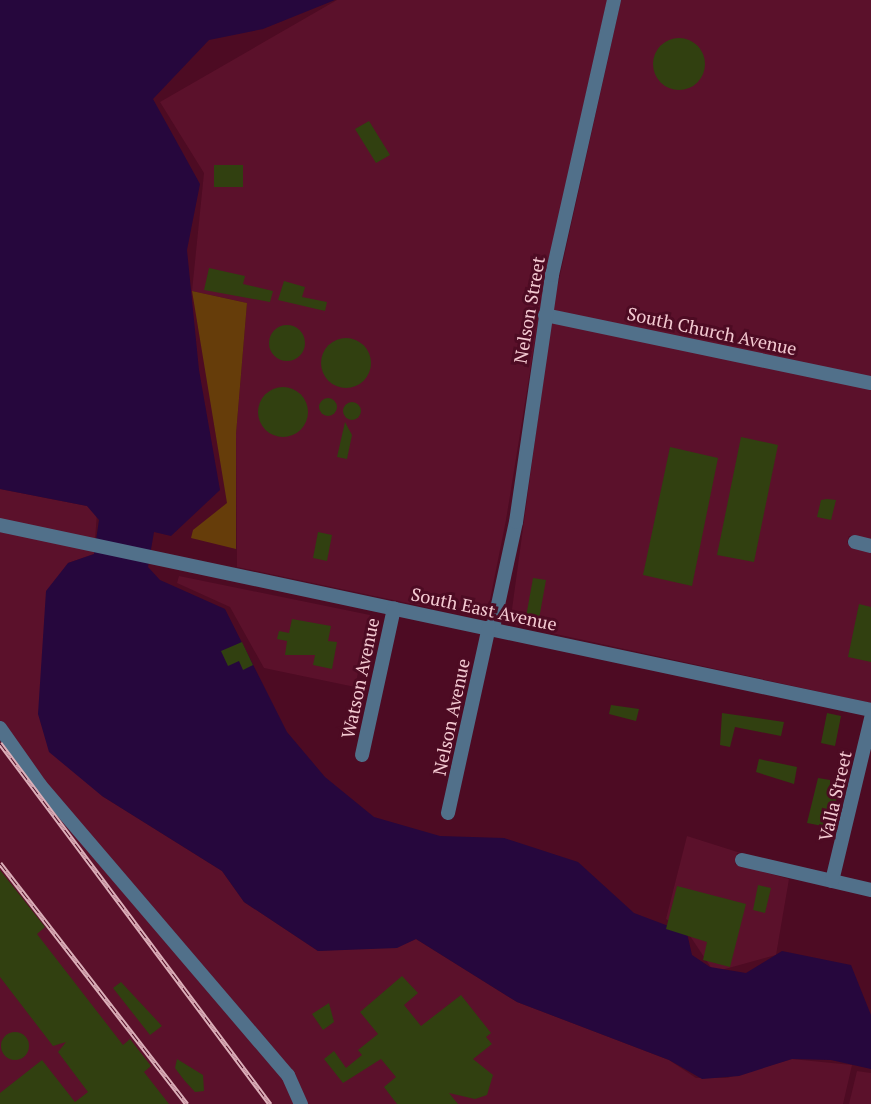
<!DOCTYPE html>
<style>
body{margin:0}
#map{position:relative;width:871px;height:1104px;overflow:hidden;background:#4d0b23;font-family:"PT Serif",serif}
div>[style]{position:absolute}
.built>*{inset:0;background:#5b112b}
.green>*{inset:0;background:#663d0a}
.water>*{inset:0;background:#26073d}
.building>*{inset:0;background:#314010}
.round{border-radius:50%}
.minor>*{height:14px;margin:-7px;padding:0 7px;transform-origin:7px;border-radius:7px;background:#51708a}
.rail>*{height:5px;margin-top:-2.5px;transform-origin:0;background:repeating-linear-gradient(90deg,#4d0b23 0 9px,#dcafb9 0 18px);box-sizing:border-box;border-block:2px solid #dcafb9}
span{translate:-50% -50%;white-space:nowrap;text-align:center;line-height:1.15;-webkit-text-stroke:6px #4d0b23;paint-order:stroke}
.street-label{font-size:18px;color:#f4cad2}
</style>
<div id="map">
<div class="built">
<i style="clip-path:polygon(337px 0,607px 0,546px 273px,506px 520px,490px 600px,478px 618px,237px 567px,236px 434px,247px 303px,192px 291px,204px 173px,160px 102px)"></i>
<i style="clip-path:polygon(621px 0,871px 0,871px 380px,552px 311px)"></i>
<i style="clip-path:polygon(551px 322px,871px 388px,871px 541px,849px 536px,847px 543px,871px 549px,871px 703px,510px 624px)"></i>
<i style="clip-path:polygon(0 489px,87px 506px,97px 513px,94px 554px,68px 563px,102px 796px,222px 871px,244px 902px,318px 951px,399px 946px,416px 939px,517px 1002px,669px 1060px,696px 1078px,727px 1078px,792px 1059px,852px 1065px,843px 1104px,0 1104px)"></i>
<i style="clip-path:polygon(179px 576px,370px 615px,355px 687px,264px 668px,230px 607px,177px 583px)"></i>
<i style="clip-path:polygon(687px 836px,747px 855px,737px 853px,735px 864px,789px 879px,776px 955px,714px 972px,686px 930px,666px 919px)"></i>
<i style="clip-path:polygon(857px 1071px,871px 1073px,871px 1104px,849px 1104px)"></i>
</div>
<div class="green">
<i style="clip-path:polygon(192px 291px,247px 303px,236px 434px,236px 549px,191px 538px,193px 530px,227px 503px)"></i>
</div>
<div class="water">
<i style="clip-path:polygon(0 0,335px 0,263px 29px,209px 40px,153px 99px,200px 184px,187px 250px,199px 370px,220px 490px,171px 536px,154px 532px,148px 567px,160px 580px,225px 609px,287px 732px,325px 777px,374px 817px,440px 836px,504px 838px,578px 862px,634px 913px,687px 933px,692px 955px,710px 967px,746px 973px,782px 951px,851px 965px,871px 1015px,871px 1069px,831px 1060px,792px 1059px,739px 1076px,702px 1079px,669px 1060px,517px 1002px,416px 939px,397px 948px,318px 951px,244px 902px,222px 871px,102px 796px,49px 752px,38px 714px,46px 591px,68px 563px,94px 554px,99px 520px,87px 506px,0 489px)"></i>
</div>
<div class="building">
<i class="round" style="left:653px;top:38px;width:52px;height:52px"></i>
<i style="clip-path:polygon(369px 121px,390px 155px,376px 163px,355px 129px)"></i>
<i style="clip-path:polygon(214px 165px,243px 165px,243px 187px,214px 187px)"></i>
<i style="clip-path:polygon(209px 268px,245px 276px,243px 284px,273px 291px,270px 302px,204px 290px)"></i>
<i style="clip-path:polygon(284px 281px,305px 287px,302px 297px,327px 302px,325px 311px,278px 300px)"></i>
<i class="round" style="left:269px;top:325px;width:36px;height:36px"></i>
<i class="round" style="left:321px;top:338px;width:50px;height:50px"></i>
<i class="round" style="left:258px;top:387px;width:50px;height:50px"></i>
<i class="round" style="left:319px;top:398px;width:18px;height:18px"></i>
<i class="round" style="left:343px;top:402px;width:18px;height:18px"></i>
<i style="clip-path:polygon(345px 422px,352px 435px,347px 459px,337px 457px)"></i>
<i style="clip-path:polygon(741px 437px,778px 445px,754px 562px,717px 555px)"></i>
<i style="clip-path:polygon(670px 447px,718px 458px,692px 586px,643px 575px)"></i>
<i style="clip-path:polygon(827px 499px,836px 500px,831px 520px,817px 517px,821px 500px)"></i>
<i style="clip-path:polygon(318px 532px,332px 535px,327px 561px,313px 558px)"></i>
<i style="clip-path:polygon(533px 578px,546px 580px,539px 619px,526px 617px)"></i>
<i style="clip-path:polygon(859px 604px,871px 607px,871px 662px,848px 657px)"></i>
<i style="clip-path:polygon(292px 619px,331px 626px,328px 641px,337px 642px,332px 669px,313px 665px,315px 655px,285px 655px,287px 641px,277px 639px,279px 631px,289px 633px)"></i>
<i style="clip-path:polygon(242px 642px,253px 665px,243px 670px,239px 661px,228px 666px,221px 651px)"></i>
<i style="clip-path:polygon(611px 705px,639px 709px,636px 721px,609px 714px)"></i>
<i style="clip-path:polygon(722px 713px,784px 722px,781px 736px,735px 727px,730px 747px,720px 745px)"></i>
<i style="clip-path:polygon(827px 713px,841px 716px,835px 746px,821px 743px)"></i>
<i style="clip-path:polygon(759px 759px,797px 767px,794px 784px,756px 772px)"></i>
<i style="clip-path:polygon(818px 778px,830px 780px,831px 796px,837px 797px,828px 827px,807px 823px)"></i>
<i style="clip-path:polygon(0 870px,45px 927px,37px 934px,123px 1045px,130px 1039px,151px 1066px,144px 1072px,169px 1104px,0 1104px,0 1093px,42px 1060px,75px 1102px,88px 1092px,58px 1052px,66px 1042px,53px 1046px,0 977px)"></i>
<i style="clip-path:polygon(758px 885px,771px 888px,765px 913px,753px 910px)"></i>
<i style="clip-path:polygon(677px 886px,746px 904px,730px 967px,703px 960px,707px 942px,666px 929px)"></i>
<i style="clip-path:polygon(402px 976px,418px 993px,404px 1005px,421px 1026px,461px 995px,491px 1033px,486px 1037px,492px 1044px,473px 1059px,493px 1075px,487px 1095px,475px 1099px,449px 1093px,458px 1104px,397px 1104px,384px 1087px,396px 1077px,381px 1059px,343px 1083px,324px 1059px,334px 1051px,346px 1068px,362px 1055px,358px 1050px,378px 1034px,360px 1012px)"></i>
<i style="clip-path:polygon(121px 982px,162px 1026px,150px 1035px,113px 988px)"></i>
<i style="clip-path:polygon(329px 1003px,334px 1022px,323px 1030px,312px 1014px)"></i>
<i class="round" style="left:1px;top:1032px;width:28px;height:28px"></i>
<i style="clip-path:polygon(177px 1059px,203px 1075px,204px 1091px,195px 1092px,184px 1080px,175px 1068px)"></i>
</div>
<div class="minor">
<i style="left:545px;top:315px;width:333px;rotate:11.8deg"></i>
<i style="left:0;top:525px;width:890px;rotate:11.99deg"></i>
<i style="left:855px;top:542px;width:16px;rotate:14deg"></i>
<i style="left:493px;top:628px;width:108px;rotate:-77.8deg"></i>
<i style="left:516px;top:522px;width:250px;rotate:-81.7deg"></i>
<i style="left:552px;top:275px;width:282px;rotate:-77.3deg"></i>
<i style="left:0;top:728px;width:70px;rotate:54.9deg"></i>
<i style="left:40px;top:785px;width:382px;rotate:49.5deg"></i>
<i style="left:288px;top:1075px;width:32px;rotate:66deg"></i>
<i style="left:362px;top:755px;width:150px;rotate:-77.7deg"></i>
<i style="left:448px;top:813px;width:190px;rotate:-77.6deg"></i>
<i style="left:742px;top:860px;width:132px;rotate:13.1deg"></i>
<i style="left:832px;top:881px;width:168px;rotate:-76.5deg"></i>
</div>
<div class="rail">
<i style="left:0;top:743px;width:451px;rotate:53.2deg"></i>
<i style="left:0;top:863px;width:305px;rotate:52.2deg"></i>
</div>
<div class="street-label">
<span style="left:529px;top:310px;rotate:-80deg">Nelson Street</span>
<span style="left:712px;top:331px;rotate:12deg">South Church Avenue</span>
<span style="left:484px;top:609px;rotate:12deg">South East Avenue</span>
<span style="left:360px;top:678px;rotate:-78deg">Watson Avenue</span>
<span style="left:451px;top:717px;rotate:-78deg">Nelson Avenue</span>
<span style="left:835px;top:796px;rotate:-77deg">Valla Street</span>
</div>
</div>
